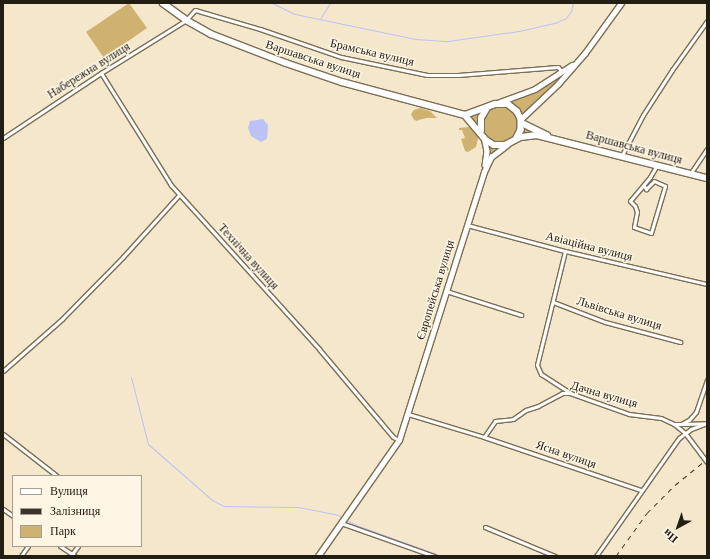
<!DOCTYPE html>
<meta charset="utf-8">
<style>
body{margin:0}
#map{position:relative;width:710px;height:559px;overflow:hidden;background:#f5e7cb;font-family:"Times New Roman",serif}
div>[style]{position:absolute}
.green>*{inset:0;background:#d0b270}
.water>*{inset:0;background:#bdc2f6}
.stream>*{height:1px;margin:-0.5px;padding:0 0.5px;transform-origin:0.5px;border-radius:0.5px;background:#bdc2f6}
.roads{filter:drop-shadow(1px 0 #7b6f55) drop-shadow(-1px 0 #7b6f55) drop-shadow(0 1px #7b6f55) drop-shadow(0 -1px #7b6f55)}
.street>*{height:3px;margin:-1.5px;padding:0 1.5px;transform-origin:1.5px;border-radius:1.5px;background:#fff}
.primary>*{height:4.5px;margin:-2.25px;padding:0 2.25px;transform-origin:2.25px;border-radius:2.25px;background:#fff}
.highway>*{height:5.5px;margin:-2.75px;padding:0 2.75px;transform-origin:2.75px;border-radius:2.75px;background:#fff}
.rail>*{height:1px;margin-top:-0.5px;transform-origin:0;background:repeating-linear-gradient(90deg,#3a3428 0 5px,transparent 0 10px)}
span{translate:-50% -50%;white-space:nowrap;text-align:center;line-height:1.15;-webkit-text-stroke:3px #fef5e4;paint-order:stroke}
.street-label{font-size:12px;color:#231e14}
.frame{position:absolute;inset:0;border:4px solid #231e14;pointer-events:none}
.legend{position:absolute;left:12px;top:475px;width:130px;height:72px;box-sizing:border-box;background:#fef5e4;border:1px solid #a69f91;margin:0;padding:5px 7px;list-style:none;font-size:12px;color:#231e14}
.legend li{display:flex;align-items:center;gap:8px;height:20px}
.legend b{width:20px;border:1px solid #a69f91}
.north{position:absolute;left:658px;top:507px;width:40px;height:40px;-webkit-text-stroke:3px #fef5e4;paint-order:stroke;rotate:220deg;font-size:11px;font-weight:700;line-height:16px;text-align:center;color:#231e14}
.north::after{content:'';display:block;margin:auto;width:14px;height:18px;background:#231e14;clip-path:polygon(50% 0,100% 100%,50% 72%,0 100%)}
</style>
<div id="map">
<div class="green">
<i style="clip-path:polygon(129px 3px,147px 28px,104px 58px,86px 32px)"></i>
<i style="clip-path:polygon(577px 61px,521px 119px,522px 123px,545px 133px,531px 135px,499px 150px,487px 164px,484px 137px,465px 115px,525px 93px)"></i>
<i style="clip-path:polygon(420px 108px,430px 111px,437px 118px,427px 118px,418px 120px,418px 121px,414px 120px,411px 114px,414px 110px)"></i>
<i style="clip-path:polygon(469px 127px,476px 132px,478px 138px,476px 147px,468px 152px,465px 151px,461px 139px,465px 138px,462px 130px,459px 130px,459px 128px)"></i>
</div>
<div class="water">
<i style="clip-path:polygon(263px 119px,268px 125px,267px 139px,261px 142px,251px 136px,248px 128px,250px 121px)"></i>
</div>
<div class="stream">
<i style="left:272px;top:3px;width:25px;rotate:26deg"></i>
<i style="left:295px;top:14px;width:124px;rotate:11.7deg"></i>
<i style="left:416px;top:39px;width:32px;rotate:4deg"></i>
<i style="left:448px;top:41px;width:72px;rotate:-8deg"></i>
<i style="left:519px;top:31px;width:37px;rotate:-13deg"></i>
<i style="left:555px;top:23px;width:12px;rotate:-24deg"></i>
<i style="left:566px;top:18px;width:9px;rotate:-54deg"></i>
<i style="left:571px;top:11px;width:8px;rotate:-76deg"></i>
<i style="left:320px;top:19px;width:19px;rotate:-58deg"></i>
<i style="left:131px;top:377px;width:69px;rotate:75.8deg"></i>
<i style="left:148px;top:444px;width:85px;rotate:41.2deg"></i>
<i style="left:212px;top:500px;width:13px;rotate:27deg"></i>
<i style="left:224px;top:506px;width:74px;rotate:0.8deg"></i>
<i style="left:298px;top:507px;width:38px;rotate:11deg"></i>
<i style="left:335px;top:514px;width:8px;rotate:23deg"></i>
<i style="left:346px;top:520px;width:14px;rotate:25deg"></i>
<i style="left:359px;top:526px;width:88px;rotate:19.9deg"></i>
</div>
<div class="roads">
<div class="street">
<i style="left:101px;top:73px;width:132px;rotate:58deg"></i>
<i style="left:171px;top:185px;width:221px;rotate:47.9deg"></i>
<i style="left:319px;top:349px;width:115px;rotate:49.9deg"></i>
<i style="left:393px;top:437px;width:7px;rotate:27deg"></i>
<i style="left:3px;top:138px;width:118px;rotate:-33.6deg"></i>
<i style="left:101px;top:73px;width:100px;rotate:-31.9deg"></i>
<i style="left:186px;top:20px;width:13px;rotate:-48deg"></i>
<i style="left:195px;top:10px;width:68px;rotate:16.3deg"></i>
<i style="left:260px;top:29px;width:86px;rotate:19.1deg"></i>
<i style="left:341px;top:57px;width:88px;rotate:11.8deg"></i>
<i style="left:427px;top:75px;width:31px"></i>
<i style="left:458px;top:75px;width:100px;rotate:-4.6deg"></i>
<i style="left:558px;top:67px;width:6px;rotate:51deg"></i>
<i style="left:622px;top:155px;width:45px;rotate:-62.3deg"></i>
<i style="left:643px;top:115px;width:54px;rotate:-57.2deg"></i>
<i style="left:672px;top:70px;width:60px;rotate:-54.5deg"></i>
<i style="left:690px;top:174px;width:30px;rotate:-56deg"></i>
<i style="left:644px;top:186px;width:4px;rotate:56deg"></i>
<i style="left:646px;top:189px;width:11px;rotate:-45deg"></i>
<i style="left:654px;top:181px;width:12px;rotate:24deg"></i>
<i style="left:665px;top:186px;width:49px;rotate:106.6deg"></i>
<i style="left:651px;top:233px;width:18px;rotate:-161deg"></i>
<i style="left:634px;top:227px;width:15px;rotate:-79deg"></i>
<i style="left:637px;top:212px;width:6px;rotate:-108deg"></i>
<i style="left:635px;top:206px;width:7px;rotate:-135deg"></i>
<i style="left:630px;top:201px;width:31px;rotate:-50deg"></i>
<i style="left:650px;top:177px;width:14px;rotate:-60deg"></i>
<i style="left:467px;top:225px;width:101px;rotate:14.9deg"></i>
<i style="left:565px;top:251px;width:146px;rotate:13.1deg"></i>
<i style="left:565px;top:251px;width:117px;rotate:103.8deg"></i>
<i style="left:537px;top:365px;width:10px;rotate:66deg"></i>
<i style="left:541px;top:374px;width:35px;rotate:33deg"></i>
<i style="left:446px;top:291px;width:79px;rotate:17.7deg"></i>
<i style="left:553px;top:302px;width:56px;rotate:21deg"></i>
<i style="left:605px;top:322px;width:78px;rotate:14.9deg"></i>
<i style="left:3px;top:371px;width:79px;rotate:-41.4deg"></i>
<i style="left:62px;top:319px;width:87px;rotate:-45.5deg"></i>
<i style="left:123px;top:257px;width:84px;rotate:-47.9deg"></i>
<i style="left:408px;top:414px;width:79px;rotate:16.8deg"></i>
<i style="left:484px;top:437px;width:166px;rotate:18.7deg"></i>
<i style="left:674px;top:424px;width:14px;rotate:39deg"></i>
<i style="left:685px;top:433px;width:36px;rotate:53deg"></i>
<i style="left:683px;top:424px;width:24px;rotate:-2deg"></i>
<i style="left:3px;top:434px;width:68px;rotate:37.9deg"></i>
<i style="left:484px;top:437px;width:19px;rotate:-55deg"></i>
<i style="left:495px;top:421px;width:18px;rotate:-6deg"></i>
<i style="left:513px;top:419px;width:16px;rotate:-35deg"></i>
<i style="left:526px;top:410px;width:13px;rotate:-18deg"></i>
<i style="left:538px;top:406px;width:27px;rotate:-28deg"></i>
<i style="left:562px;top:393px;width:8px"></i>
<i style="left:570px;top:393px;width:63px;rotate:19.6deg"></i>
<i style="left:629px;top:414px;width:32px;rotate:7deg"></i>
<i style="left:661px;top:418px;width:14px;rotate:25deg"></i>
<i style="left:674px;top:424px;width:7px"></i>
<i style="left:681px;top:424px;width:9px;rotate:-27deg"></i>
<i style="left:689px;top:420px;width:11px;rotate:-49deg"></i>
<i style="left:696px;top:412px;width:34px;rotate:-71deg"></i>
<i style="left:3px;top:509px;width:12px;rotate:35deg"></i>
<i style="left:341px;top:523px;width:99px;rotate:19.5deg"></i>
<i style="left:485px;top:527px;width:76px;rotate:22.5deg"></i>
<i style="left:60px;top:546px;width:18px;rotate:34deg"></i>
<i style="left:72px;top:554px;width:10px;rotate:-53deg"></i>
<i style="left:21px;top:556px;width:12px;rotate:-55deg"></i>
<i style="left:596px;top:556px;width:144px;rotate:-54.9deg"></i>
<i style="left:679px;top:438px;width:15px;rotate:-37deg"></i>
<i style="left:691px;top:429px;width:14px;rotate:-21deg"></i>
</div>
<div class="primary">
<i style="left:497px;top:103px;width:40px;rotate:-20.2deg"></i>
<i style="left:535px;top:89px;width:44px;rotate:-33deg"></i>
<i style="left:521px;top:119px;width:51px;rotate:-43.4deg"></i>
<i style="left:558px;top:84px;width:41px;rotate:-48.9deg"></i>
<i style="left:585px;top:53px;width:62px;rotate:-54.2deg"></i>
<i style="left:484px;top:137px;width:14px;rotate:78deg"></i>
<i style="left:487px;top:151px;width:14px;rotate:98deg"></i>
<i style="left:318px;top:556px;width:141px;rotate:-55.1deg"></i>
<i style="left:399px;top:440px;width:281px;rotate:-72.4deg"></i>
<i style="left:484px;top:172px;width:17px;rotate:-65deg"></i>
<i style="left:491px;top:157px;width:20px;rotate:-37deg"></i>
</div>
<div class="highway">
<i style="left:163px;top:3px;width:29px;rotate:36deg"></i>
<i style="left:186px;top:20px;width:29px;rotate:29deg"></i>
<i style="left:211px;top:34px;width:80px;rotate:21.1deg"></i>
<i style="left:286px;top:63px;width:59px;rotate:18.7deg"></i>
<i style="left:342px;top:82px;width:127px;rotate:15deg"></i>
<i style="left:465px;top:115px;width:33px;rotate:50deg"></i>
<i style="left:486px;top:140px;width:9px;rotate:32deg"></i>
<i style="left:494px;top:145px;width:11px"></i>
<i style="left:505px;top:145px;width:18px;rotate:-27deg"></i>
<i style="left:521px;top:137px;width:16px;rotate:-7deg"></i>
<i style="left:537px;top:135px;width:175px;rotate:14.2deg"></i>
<i style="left:465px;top:115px;width:32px;rotate:-20deg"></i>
<i style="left:495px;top:104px;width:13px"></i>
<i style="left:508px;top:104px;width:11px;rotate:38deg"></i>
<i style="left:517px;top:111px;width:9px;rotate:63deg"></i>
<i style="left:521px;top:119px;width:11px;rotate:90deg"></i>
<i style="left:521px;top:130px;width:9px;rotate:117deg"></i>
<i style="left:522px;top:123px;width:28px;rotate:26deg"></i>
<i style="left:481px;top:131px;width:13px;rotate:-90deg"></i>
<i style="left:481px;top:118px;width:12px;rotate:-59deg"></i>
</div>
</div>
<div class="rail">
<i style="left:616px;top:556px;width:53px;rotate:-54.2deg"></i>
<i style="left:647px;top:513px;width:40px;rotate:-45deg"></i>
<i style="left:675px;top:485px;width:41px;rotate:-39.1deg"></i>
</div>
<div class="street-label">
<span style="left:372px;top:53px;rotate:13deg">Брамська вулиця</span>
<span style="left:313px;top:60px;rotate:18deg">Варшавська вулиця</span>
<span style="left:89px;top:71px;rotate:-32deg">Набережна вулиця</span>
<span style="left:634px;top:148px;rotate:15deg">Варшавська вулиця</span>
<span style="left:589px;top:247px;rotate:14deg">Авіаційна вулиця</span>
<span style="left:248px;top:257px;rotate:48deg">Технічна вулиця</span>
<span style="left:436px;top:290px;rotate:-73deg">Європейська вулиця</span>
<span style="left:619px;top:314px;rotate:17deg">Львівська вулиця</span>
<span style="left:604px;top:395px;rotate:16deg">Дачна вулиця</span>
<span style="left:566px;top:455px;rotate:19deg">Ясна вулиця</span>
</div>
<div class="frame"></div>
<ul class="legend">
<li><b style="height:5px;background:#fff"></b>Вулиця</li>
<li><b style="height:5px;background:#3a3428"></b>Залізниця</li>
<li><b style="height:11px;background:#d0b270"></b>Парк</li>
</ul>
<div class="north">Пн</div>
</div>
